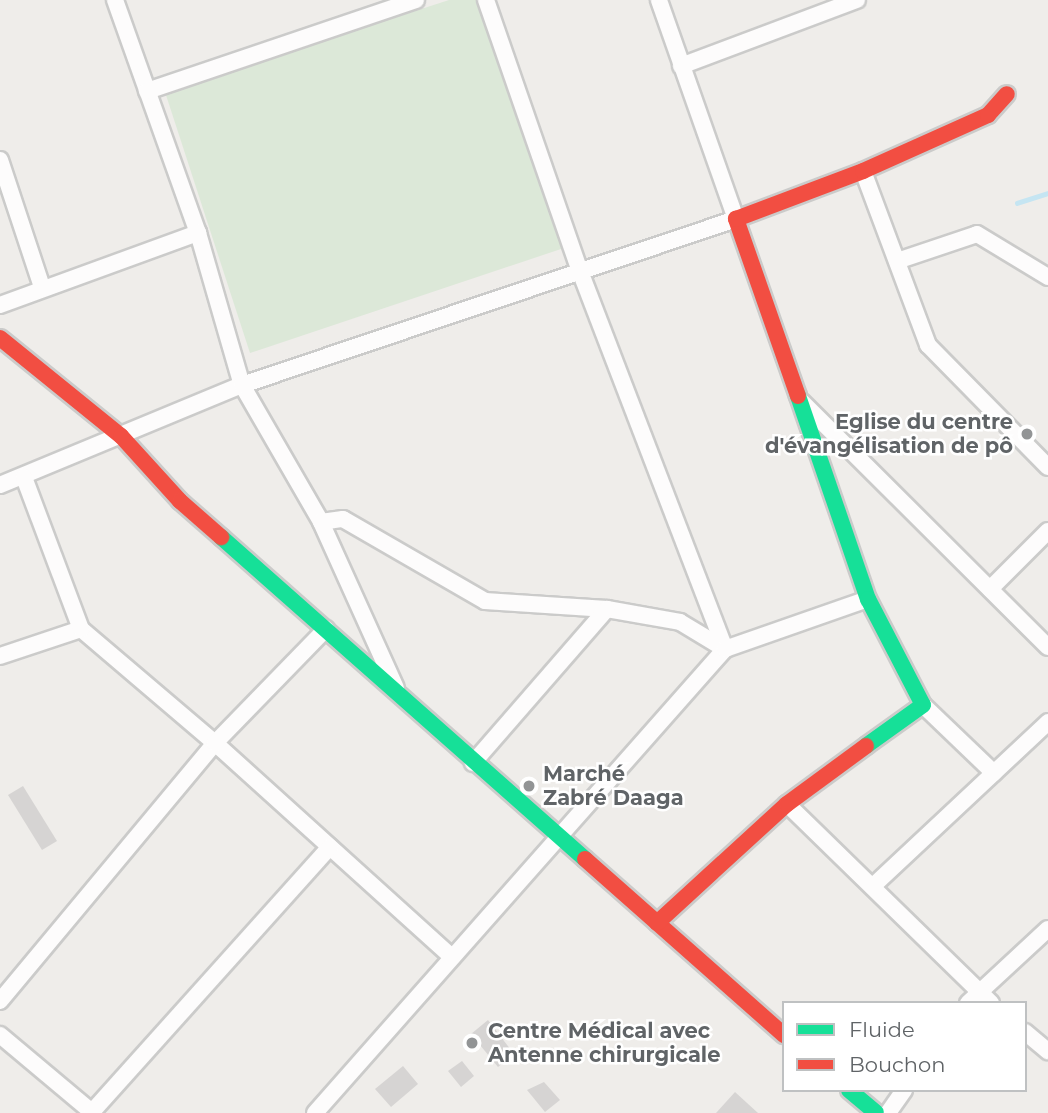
<!DOCTYPE html>
<meta charset="utf-8">
<style>
body{margin:0}
#map{position:relative;width:1048px;height:1113px;overflow:hidden;background:#efedea;font-family:Montserrat,sans-serif}
div>[style]{position:absolute}
.green>*{inset:0;background:#dce8d8}
.stream>*{height:4.5px;margin:-2.25px;padding:0 2.25px;transform-origin:2.25px;border-radius:2.25px;background:#c5e5f2}
.building>*{inset:0;background:#d6d4d3}
.roads{filter:drop-shadow(2px 0 #cbcbca) drop-shadow(-2px 0 #cbcbca) drop-shadow(0 2px #cbcbca) drop-shadow(0 -2px #cbcbca)}
.street>*{height:16px;margin:-8px;padding:0 8px;transform-origin:8px;border-radius:8px;background:#fdfcfc}
.fast>*{height:16px;margin:-8px;padding:0 8px;transform-origin:8px;border-radius:8px;background:#16e098}
.jam>*{height:16px;margin:-8px;padding:0 8px;transform-origin:8px;border-radius:8px;background:#f24e42}
.dots>*{width:19px;height:19px;translate:-50% -50%;box-sizing:border-box;border:4px solid #fff;border-radius:50%}
span{translate:-50% -50%;white-space:nowrap;text-align:center;line-height:1.15;-webkit-text-stroke:5px #fff;paint-order:stroke}
.poi-label{font-size:21px;color:#606467;font-weight:700}
.right{translate:-100% -50%;text-align:right}
.left{translate:0 -50%;text-align:left}
.legend{position:absolute;left:782px;top:1001px;width:245px;height:91px;box-sizing:border-box;background:#fff;border:2px solid #bfc1c2;margin:0;padding:9px 12px;list-style:none;font-size:21px;color:#606467}
.legend li{display:flex;align-items:center;gap:14px;height:35px}
.legend b{width:35px;border:2px solid #bfc1c2}
</style>
<div id="map">
<div class="green">
<i style="clip-path:polygon(449px 0,484px 0,567px 247px,250px 353px,165px 92px)"></i>
</div>
<div class="stream">
<i style="left:1017px;top:203px;width:33px;rotate:-18deg"></i>
</div>
<div class="building">
<i style="clip-path:polygon(23px 786px,57px 841px,42px 850px,8px 795px)"></i>
<i style="clip-path:polygon(488px 1020px,514px 1054px,498px 1067px,471px 1034px)"></i>
<i style="clip-path:polygon(462px 1061px,474px 1076px,461px 1087px,448px 1071px)"></i>
<i style="clip-path:polygon(403px 1066px,418px 1084px,391px 1107px,375px 1089px)"></i>
<i style="clip-path:polygon(544px 1082px,560px 1100px,545px 1112px,527px 1090px)"></i>
<i style="clip-path:polygon(735px 1092px,758px 1113px,716px 1113px)"></i>
</div>
<div class="roads">
<div class="street">
<i style="left:115px;top:0;width:247px;rotate:70.4deg"></i>
<i style="left:198px;top:233px;width:158px;rotate:73.9deg"></i>
<i style="left:242px;top:385px;width:158px;rotate:60deg"></i>
<i style="left:321px;top:522px;width:182px;rotate:65.7deg"></i>
<i style="left:486px;top:0;width:287px;rotate:70.9deg"></i>
<i style="left:580px;top:271px;width:405px;rotate:69deg"></i>
<i style="left:681px;top:66px;width:188px;rotate:-20.6deg"></i>
<i style="left:147px;top:91px;width:284px;rotate:-18.7deg"></i>
<i style="left:0;top:160px;width:134px;rotate:71.7deg"></i>
<i style="left:863px;top:171px;width:186px;rotate:69.5deg"></i>
<i style="left:928px;top:345px;width:171px;rotate:45.5deg"></i>
<i style="left:897px;top:261px;width:84px;rotate:-18.6deg"></i>
<i style="left:977px;top:234px;width:83px;rotate:31.2deg"></i>
<i style="left:0;top:305px;width:211px;rotate:-20deg"></i>
<i style="left:802px;top:402px;width:347px;rotate:44.9deg"></i>
<i style="left:0;top:485px;width:262px;rotate:-22.5deg"></i>
<i style="left:242px;top:385px;width:521px;rotate:-18.57deg"></i>
<i style="left:736px;top:219px;width:232px;rotate:-109.4deg"></i>
<i style="left:321px;top:522px;width:22px;rotate:-8deg"></i>
<i style="left:343px;top:519px;width:164px;rotate:30deg"></i>
<i style="left:485px;top:601px;width:122px;rotate:3.8deg"></i>
<i style="left:607px;top:609px;width:74px;rotate:10.1deg"></i>
<i style="left:680px;top:622px;width:52px;rotate:31deg"></i>
<i style="left:990px;top:589px;width:82px;rotate:-45deg"></i>
<i style="left:81px;top:629px;width:176px;rotate:40.4deg"></i>
<i style="left:215px;top:743px;width:319px;rotate:42.1deg"></i>
<i style="left:0;top:656px;width:85px;rotate:-18.4deg"></i>
<i style="left:81px;top:629px;width:162px;rotate:-110.6deg"></i>
<i style="left:923px;top:705px;width:98px;rotate:43.8deg"></i>
<i style="left:473px;top:763px;width:204px;rotate:-49deg"></i>
<i style="left:787px;top:804px;width:285px;rotate:44.3deg"></i>
<i style="left:873px;top:886px;width:240px;rotate:-43.1deg"></i>
<i style="left:0;top:1001px;width:336px;rotate:-50.2deg"></i>
<i style="left:215px;top:743px;width:159px;rotate:-45.8deg"></i>
<i style="left:968px;top:1003px;width:109px;rotate:-42.8deg"></i>
<i style="left:1025px;top:1032px;width:30px;rotate:40deg"></i>
<i style="left:0;top:1035px;width:121px;rotate:40deg"></i>
<i style="left:92px;top:1112px;width:356px;rotate:-48.1deg"></i>
<i style="left:315px;top:1113px;width:619px;rotate:-48.54deg"></i>
<i style="left:725px;top:649px;width:151px;rotate:-19.3deg"></i>
<i style="left:888px;top:1113px;width:28px;rotate:-55deg"></i>
</div>
<div class="fast">
<i style="left:798px;top:396px;width:215px;rotate:71deg"></i>
<i style="left:868px;top:599px;width:119px;rotate:62.6deg"></i>
<i style="left:923px;top:705px;width:70px;rotate:144.3deg"></i>
<i style="left:221px;top:537px;width:486px;rotate:41.5deg"></i>
<i style="left:849px;top:1090px;width:35px;rotate:40deg"></i>
</div>
<div class="jam">
<i style="left:0;top:338px;width:156px;rotate:39deg"></i>
<i style="left:121px;top:436px;width:88px;rotate:47.8deg"></i>
<i style="left:180px;top:501px;width:55px;rotate:41.3deg"></i>
<i style="left:798px;top:396px;width:188px;rotate:-109.3deg"></i>
<i style="left:736px;top:219px;width:136px;rotate:-20.7deg"></i>
<i style="left:863px;top:171px;width:137px;rotate:-24.1deg"></i>
<i style="left:988px;top:115px;width:28px;rotate:-48deg"></i>
<i style="left:585px;top:859px;width:266px;rotate:41.5deg"></i>
<i style="left:657px;top:923px;width:176px;rotate:-42.5deg"></i>
<i style="left:787px;top:804px;width:98px;rotate:-36.3deg"></i>
</div>
</div>
<div class="dots">
<i style="left:1027px;top:434px;background:#929495"></i>
<i style="left:529px;top:786px;background:#929495"></i>
<i style="left:472px;top:1043px;background:#929495"></i>
</div>
<div class="poi-label">
<span class="right" style="left:1013px;top:434px">Eglise du centre<br>d'évangélisation de pô</span>
<span class="left" style="left:543px;top:786px">Marché<br>Zabré Daaga</span>
<span class="left" style="left:488px;top:1043px">Centre Médical avec<br>Antenne chirurgicale</span>
</div>
<ul class="legend">
<li><b style="height:9px;background:#16e098"></b>Fluide</li>
<li><b style="height:9px;background:#f24e42"></b>Bouchon</li>
</ul>
</div>
